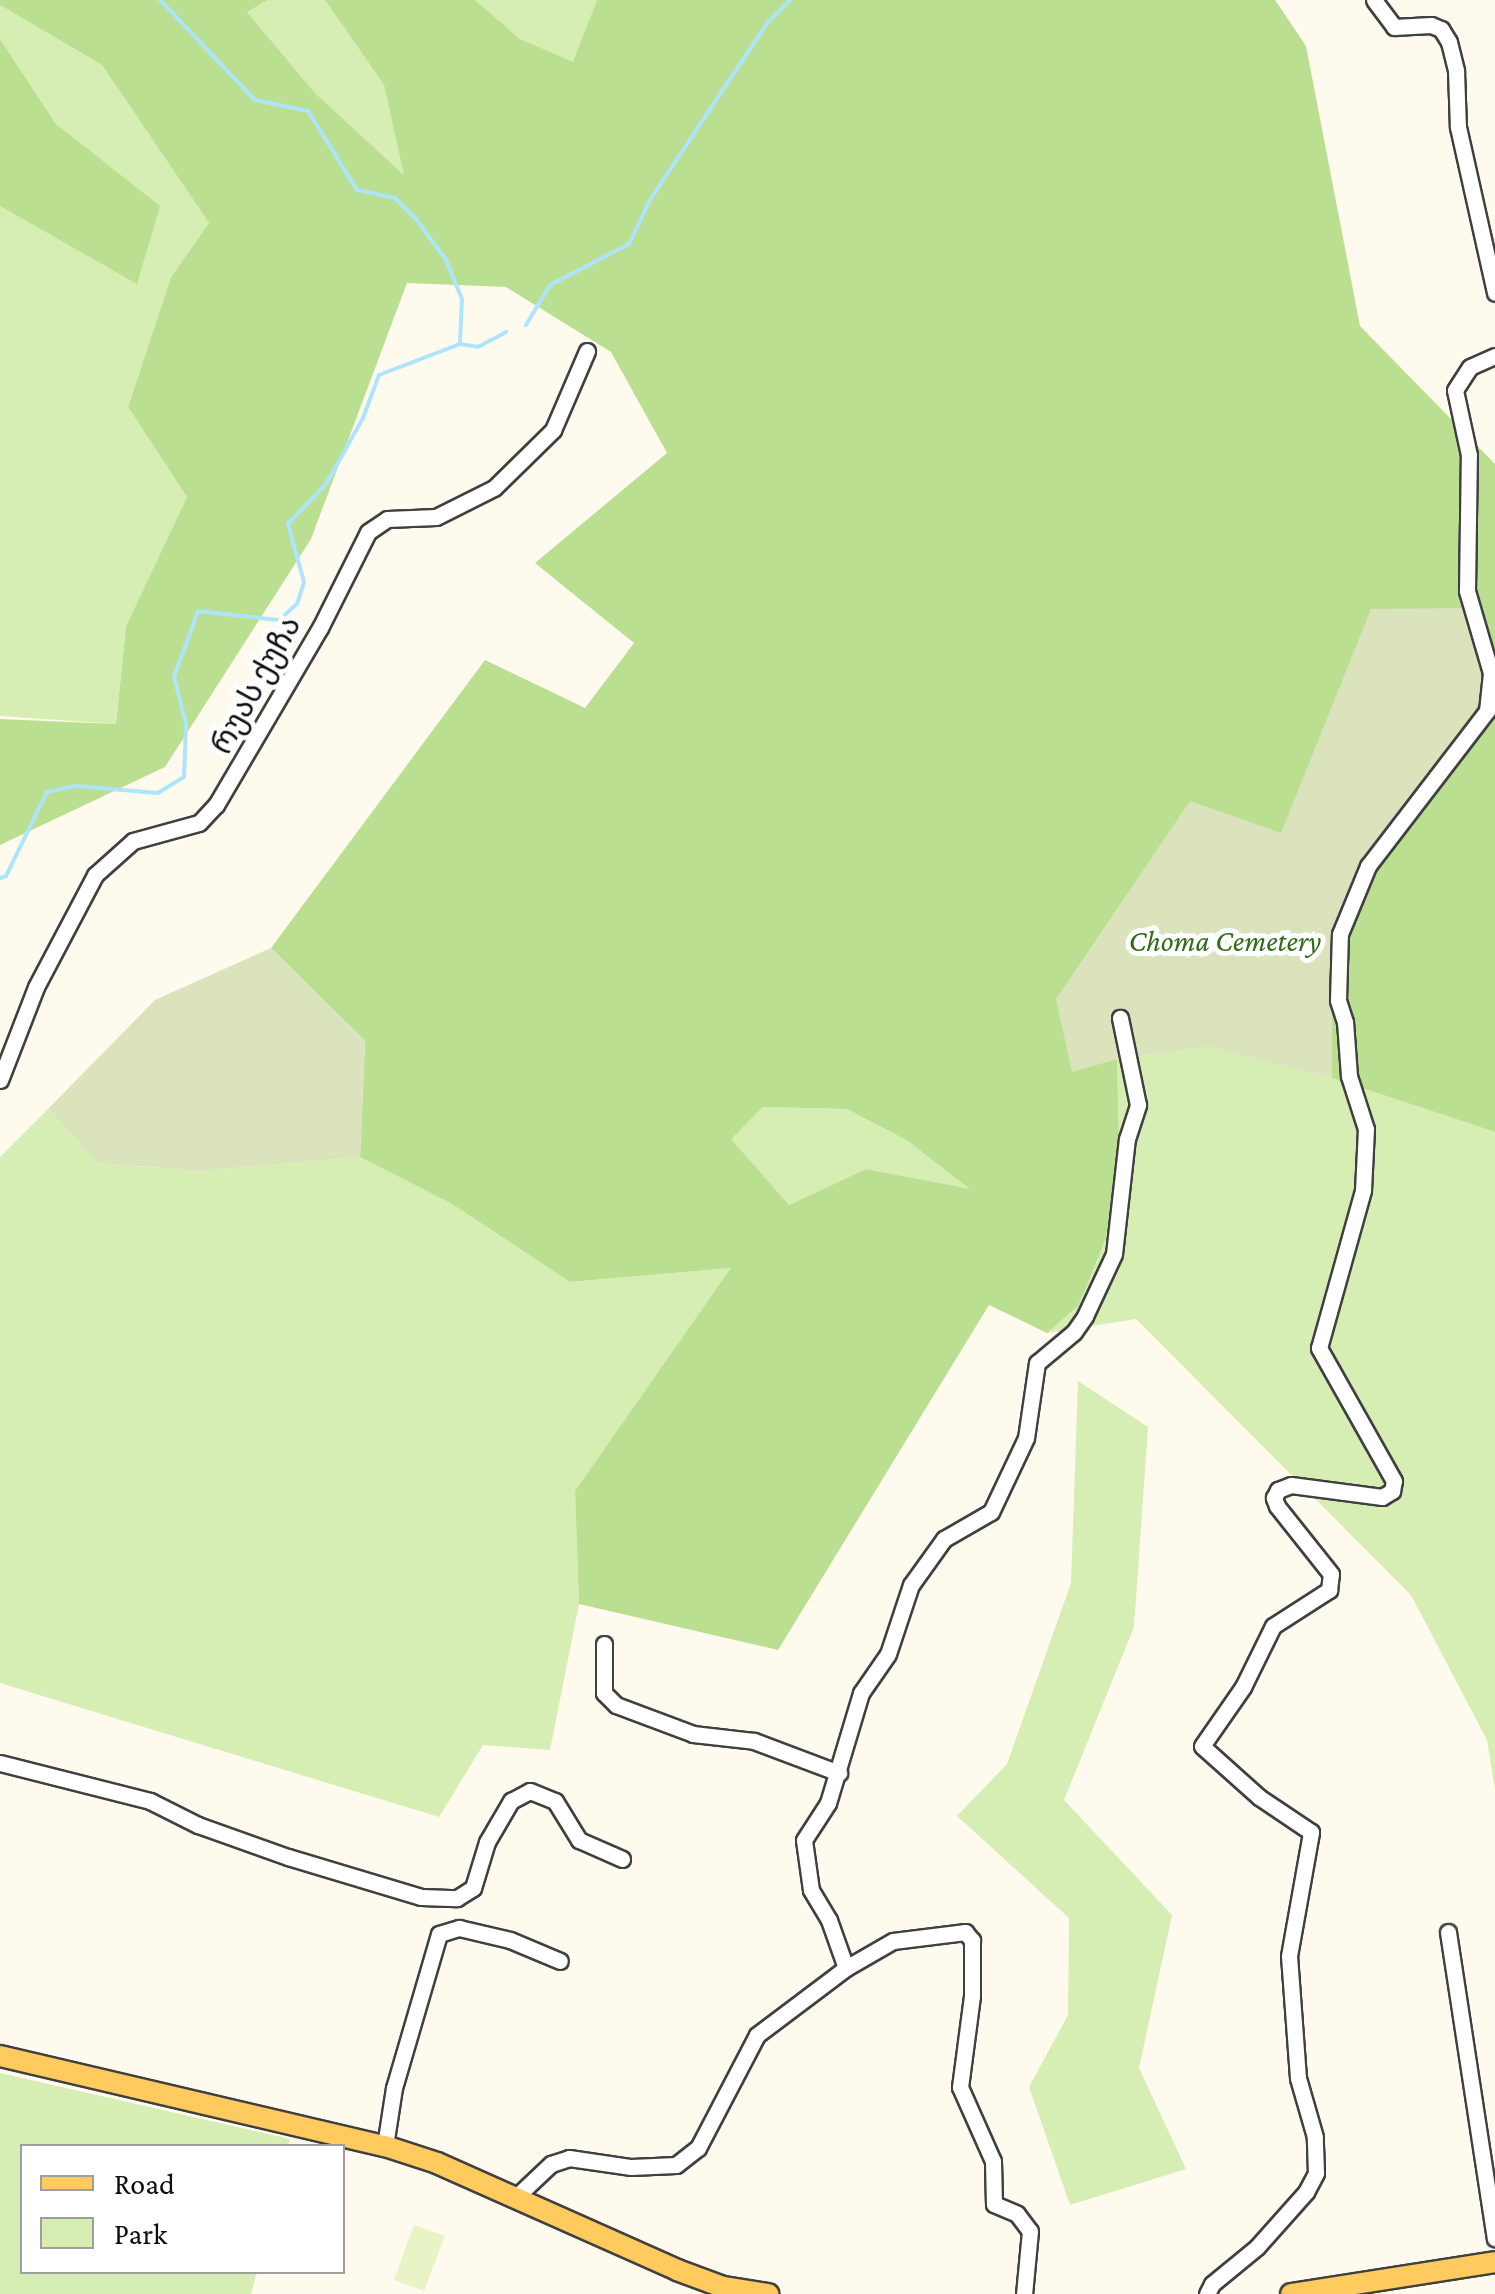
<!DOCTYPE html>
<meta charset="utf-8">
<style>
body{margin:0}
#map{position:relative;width:1495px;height:2294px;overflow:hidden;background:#fffaee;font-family:"Crimson Pro","Noto Sans Georgian",serif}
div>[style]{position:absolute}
.green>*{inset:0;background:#d6edb3}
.forest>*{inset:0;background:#bbdf91}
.cemetery>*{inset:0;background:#dae3bc}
.pitch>*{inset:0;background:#e8f4c6}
.stream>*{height:4px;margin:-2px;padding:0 2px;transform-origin:2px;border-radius:2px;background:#ade5fc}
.roads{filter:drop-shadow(2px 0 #404040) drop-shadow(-2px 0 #404040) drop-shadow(0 2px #404040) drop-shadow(0 -2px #404040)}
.minor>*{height:15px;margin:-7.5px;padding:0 7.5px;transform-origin:7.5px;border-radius:7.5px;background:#fff}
.major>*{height:20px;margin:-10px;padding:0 10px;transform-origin:10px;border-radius:10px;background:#ffca5e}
span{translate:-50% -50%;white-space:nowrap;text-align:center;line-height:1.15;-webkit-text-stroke:10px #fff;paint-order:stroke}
.street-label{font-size:30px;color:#0d0d0d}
.park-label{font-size:30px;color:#306b18;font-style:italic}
.legend{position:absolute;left:20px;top:2144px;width:325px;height:130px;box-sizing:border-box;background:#fff;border:2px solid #9e9e9e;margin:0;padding:12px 18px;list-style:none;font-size:30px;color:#0d0d0d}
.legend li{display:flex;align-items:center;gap:20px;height:50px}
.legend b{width:50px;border:2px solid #9e9e9e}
</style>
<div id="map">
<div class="green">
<i style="clip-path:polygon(268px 0,325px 0,384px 85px,405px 176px,315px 93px,247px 12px)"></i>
<i style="clip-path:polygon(475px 0,597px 0,574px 63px,520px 39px)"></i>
<i style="clip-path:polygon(0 5px,102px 65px,209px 223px,171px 277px,128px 407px,187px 497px,126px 626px,116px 724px,0 716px,0 206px,136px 283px,159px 207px,56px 124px,0 39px)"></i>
<i style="clip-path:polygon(1210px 1047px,1332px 1078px,1495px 1132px,1495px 1790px,1487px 1740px,1411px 1595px,1136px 1319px,1047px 1333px,1078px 1306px,1119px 1138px,1117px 1059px)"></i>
<i style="clip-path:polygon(763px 1107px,847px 1109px,908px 1141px,973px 1190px,866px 1169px,789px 1205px,730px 1139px)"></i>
<i style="clip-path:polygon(48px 1109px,98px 1163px,200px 1171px,360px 1157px,452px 1204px,570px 1282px,732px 1268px,575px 1491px,579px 1604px,550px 1750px,483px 1745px,439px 1817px,0 1683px,0 1157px)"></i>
<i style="clip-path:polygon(1078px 1381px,1148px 1427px,1134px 1627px,1064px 1800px,1172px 1915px,1139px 2068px,1186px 2169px,1070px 2205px,1029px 2087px,1068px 2015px,1069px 1918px,957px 1816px,1007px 1764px,1071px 1583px)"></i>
<i style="clip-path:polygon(0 2073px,290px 2139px,288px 2146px,22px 2146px,22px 2272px,257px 2272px,251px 2294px,0 2294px)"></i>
</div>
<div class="forest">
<i style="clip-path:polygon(evenodd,0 0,268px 0,247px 12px,315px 93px,404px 175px,384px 85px,325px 0,475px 0,520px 39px,573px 62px,597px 0,1275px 0,1306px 46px,1360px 326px,1495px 464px,1495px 1132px,1332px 1078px,1332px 936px,1361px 865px,1469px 721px,1481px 697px,1483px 669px,1281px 833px,1072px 1071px,1117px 1059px,1119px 1138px,1106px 1238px,1078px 1306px,1047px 1333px,989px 1305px,778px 1650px,579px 1604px,575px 1491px,731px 1268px,570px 1282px,452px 1204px,360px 1157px,365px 1041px,271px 948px,485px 660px,585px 708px,634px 643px,535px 563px,667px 453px,611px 352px,506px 287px,407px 283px,311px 539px,165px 767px,0 845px,0 719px,116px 724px,126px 626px,187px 497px,128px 407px,171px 277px,209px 223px,102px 65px,0 5px,0 0,763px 1107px,847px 1109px,908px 1141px,970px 1189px,866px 1169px,789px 1205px,731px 1139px,763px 1107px)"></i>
<i style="clip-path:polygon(0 39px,56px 124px,160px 206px,137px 284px,0 206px)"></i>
</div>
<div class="cemetery">
<i style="clip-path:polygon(1463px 608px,1483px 669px,1481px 697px,1469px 721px,1361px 865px,1332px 936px,1332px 1078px,1210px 1047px,1117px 1059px,1072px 1072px,1056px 999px,1190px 801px,1281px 833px,1371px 609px)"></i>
<i style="clip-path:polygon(271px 948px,365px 1041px,360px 1157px,200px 1171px,98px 1163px,48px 1109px,155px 1000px)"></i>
</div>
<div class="pitch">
<i style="clip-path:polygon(414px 2225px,445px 2236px,424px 2291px,394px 2280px)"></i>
</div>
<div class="stream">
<i style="left:526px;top:325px;width:47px;rotate:-59deg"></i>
<i style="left:550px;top:285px;width:89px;rotate:-27.4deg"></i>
<i style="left:629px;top:244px;width:49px;rotate:-64.5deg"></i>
<i style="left:650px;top:200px;width:212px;rotate:-56.5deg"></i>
<i style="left:767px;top:23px;width:33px;rotate:-45deg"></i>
<i style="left:460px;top:344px;width:18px;rotate:9deg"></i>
<i style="left:478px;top:347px;width:32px;rotate:-28deg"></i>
<i style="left:0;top:878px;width:6px;rotate:-18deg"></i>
<i style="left:6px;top:876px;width:93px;rotate:-64deg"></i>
<i style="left:47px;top:792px;width:30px;rotate:-12deg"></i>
<i style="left:76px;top:786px;width:82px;rotate:4.9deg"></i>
<i style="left:158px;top:793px;width:31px;rotate:-32deg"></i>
<i style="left:184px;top:777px;width:53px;rotate:-87.8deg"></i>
<i style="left:186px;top:724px;width:49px;rotate:-104.3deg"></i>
<i style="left:174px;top:677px;width:70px;rotate:-70deg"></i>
<i style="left:198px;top:611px;width:81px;rotate:6.3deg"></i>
<i style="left:279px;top:620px;width:24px;rotate:-42deg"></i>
<i style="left:297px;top:604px;width:23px;rotate:-72deg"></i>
<i style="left:304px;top:582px;width:60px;rotate:-105.4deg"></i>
<i style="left:288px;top:524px;width:55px;rotate:-46.5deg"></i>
<i style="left:326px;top:484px;width:76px;rotate:-60.7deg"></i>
<i style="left:363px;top:418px;width:46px;rotate:-69.6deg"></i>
<i style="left:379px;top:375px;width:87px;rotate:-20.9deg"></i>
<i style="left:460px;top:344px;width:45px;rotate:-87.5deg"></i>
<i style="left:462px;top:299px;width:42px;rotate:-112.3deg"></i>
<i style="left:446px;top:260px;width:51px;rotate:-126.2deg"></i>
<i style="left:416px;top:219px;width:30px;rotate:-135deg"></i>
<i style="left:395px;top:198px;width:39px;rotate:-168deg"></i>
<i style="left:357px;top:190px;width:93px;rotate:-121.8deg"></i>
<i style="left:308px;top:111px;width:54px;rotate:-168.3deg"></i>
<i style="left:255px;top:100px;width:138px;rotate:-133.5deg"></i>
</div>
<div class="roads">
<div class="minor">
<i style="left:1374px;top:0;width:34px;rotate:53deg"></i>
<i style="left:1394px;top:27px;width:37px;rotate:-3deg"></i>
<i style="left:1431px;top:25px;width:11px;rotate:22deg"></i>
<i style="left:1441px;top:29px;width:15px;rotate:58deg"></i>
<i style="left:1449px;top:42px;width:30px;rotate:76deg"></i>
<i style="left:1456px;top:71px;width:56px;rotate:88deg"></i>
<i style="left:1458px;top:127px;width:170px;rotate:77.4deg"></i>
<i style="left:0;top:1080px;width:100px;rotate:-68.8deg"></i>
<i style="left:36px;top:987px;width:127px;rotate:-62.2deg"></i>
<i style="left:95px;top:875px;width:51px;rotate:-41.8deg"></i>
<i style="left:133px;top:841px;width:68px;rotate:-15.3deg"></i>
<i style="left:199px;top:823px;width:25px;rotate:-47deg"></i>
<i style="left:216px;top:805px;width:205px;rotate:-59.6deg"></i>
<i style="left:320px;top:628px;width:107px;rotate:-63.4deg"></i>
<i style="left:368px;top:532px;width:23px;rotate:-34deg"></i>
<i style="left:387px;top:519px;width:49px;rotate:-2.3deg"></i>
<i style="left:436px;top:517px;width:65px;rotate:-26.6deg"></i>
<i style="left:494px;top:488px;width:83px;rotate:-44.5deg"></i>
<i style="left:553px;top:430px;width:86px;rotate:-66.7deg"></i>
<i style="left:604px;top:1644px;width:49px;rotate:90deg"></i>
<i style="left:604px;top:1693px;width:17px;rotate:45deg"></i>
<i style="left:616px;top:1705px;width:82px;rotate:20.6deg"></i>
<i style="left:693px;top:1734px;width:61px;rotate:6.5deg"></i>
<i style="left:754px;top:1741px;width:91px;rotate:20.6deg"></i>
<i style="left:0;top:1763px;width:155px;rotate:14.2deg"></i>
<i style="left:150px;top:1801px;width:54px;rotate:26.6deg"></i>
<i style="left:198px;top:1825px;width:96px;rotate:19.6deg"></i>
<i style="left:288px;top:1857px;width:139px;rotate:16.7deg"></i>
<i style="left:421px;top:1897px;width:36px;rotate:2deg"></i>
<i style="left:457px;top:1898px;width:19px;rotate:-32deg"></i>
<i style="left:473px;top:1888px;width:48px;rotate:-73.1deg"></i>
<i style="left:487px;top:1842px;width:48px;rotate:-59.7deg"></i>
<i style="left:511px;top:1801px;width:21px;rotate:-28deg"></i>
<i style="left:530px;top:1791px;width:27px;rotate:22deg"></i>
<i style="left:555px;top:1801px;width:46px;rotate:58.4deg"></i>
<i style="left:579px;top:1840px;width:47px;rotate:23.8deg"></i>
<i style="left:1448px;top:1932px;width:310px;rotate:81.3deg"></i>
<i style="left:846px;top:1968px;width:54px;rotate:-29.9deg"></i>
<i style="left:893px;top:1941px;width:73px;rotate:-7.1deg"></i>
<i style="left:965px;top:1932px;width:11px;rotate:49deg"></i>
<i style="left:972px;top:1940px;width:56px;rotate:90deg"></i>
<i style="left:972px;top:1996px;width:92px;rotate:97.5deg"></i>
<i style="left:960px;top:2087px;width:81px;rotate:66deg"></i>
<i style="left:993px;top:2161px;width:43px;rotate:88.7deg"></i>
<i style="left:994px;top:2204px;width:25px;rotate:23deg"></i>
<i style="left:1017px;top:2214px;width:21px;rotate:53deg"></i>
<i style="left:1030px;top:2231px;width:63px;rotate:95.4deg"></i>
<i style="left:385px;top:2146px;width:59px;rotate:-81.2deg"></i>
<i style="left:394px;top:2088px;width:160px;rotate:-73.7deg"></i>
<i style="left:439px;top:1934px;width:21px;rotate:-17deg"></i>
<i style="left:459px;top:1928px;width:52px;rotate:13.2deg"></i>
<i style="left:510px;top:1940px;width:54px;rotate:22.8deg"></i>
<i style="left:516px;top:2197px;width:48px;rotate:-43.3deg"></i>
<i style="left:551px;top:2164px;width:19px;rotate:-18deg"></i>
<i style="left:569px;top:2158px;width:63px;rotate:8.3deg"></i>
<i style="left:631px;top:2167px;width:45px;rotate:-2.5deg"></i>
<i style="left:676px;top:2165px;width:28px;rotate:-38deg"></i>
<i style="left:698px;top:2148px;width:127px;rotate:-62.4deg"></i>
<i style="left:757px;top:2035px;width:111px;rotate:-37deg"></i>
<i style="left:846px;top:1968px;width:51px;rotate:-109.5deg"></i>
<i style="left:829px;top:1920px;width:35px;rotate:-121deg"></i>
<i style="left:811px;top:1890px;width:50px;rotate:-98deg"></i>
<i style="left:804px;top:1840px;width:44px;rotate:-57deg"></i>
<i style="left:828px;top:1803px;width:115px;rotate:-73.3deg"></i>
<i style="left:861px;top:1693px;width:47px;rotate:-55.3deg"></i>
<i style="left:888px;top:1654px;width:73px;rotate:-71.6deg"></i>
<i style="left:911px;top:1585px;width:57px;rotate:-54.3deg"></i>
<i style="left:944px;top:1539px;width:54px;rotate:-29.9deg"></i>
<i style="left:991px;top:1512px;width:82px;rotate:-64.7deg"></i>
<i style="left:1026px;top:1438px;width:76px;rotate:-81.7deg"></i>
<i style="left:1037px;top:1363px;width:48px;rotate:-40deg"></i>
<i style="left:1074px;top:1332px;width:19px;rotate:-55deg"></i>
<i style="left:1085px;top:1316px;width:68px;rotate:-64.9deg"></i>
<i style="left:1114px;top:1254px;width:116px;rotate:-83.6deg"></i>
<i style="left:1127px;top:1139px;width:36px;rotate:-72deg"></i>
<i style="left:1138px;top:1105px;width:89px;rotate:-101.7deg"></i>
<i style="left:1207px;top:2294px;width:11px;rotate:-63deg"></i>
<i style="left:1212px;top:2284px;width:58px;rotate:-39.4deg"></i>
<i style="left:1257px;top:2247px;width:74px;rotate:-48.3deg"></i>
<i style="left:1306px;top:2192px;width:21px;rotate:-62deg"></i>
<i style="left:1316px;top:2173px;width:36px;rotate:-92deg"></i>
<i style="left:1315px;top:2137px;width:61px;rotate:-106.1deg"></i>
<i style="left:1298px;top:2078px;width:122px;rotate:-94.2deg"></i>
<i style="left:1289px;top:1956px;width:126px;rotate:-79.9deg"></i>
<i style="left:1311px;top:1832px;width:63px;rotate:-146.1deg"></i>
<i style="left:1259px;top:1797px;width:76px;rotate:-138.2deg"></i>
<i style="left:1202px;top:1746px;width:72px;rotate:-55.2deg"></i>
<i style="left:1243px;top:1687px;width:68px;rotate:-63.8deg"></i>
<i style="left:1273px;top:1626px;width:67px;rotate:-32.7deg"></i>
<i style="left:1329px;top:1590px;width:16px;rotate:-83deg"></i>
<i style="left:1331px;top:1574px;width:87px;rotate:-128.5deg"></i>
<i style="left:1277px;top:1506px;width:9px;rotate:-111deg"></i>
<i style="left:1274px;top:1498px;width:9px;rotate:-63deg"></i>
<i style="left:1278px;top:1490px;width:14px;rotate:-21deg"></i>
<i style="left:1291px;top:1485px;width:92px;rotate:7.5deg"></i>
<i style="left:1382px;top:1497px;width:12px;rotate:-31deg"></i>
<i style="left:1392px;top:1491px;width:10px;rotate:-79deg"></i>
<i style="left:1394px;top:1481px;width:153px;rotate:-119.4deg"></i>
<i style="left:1319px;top:1348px;width:164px;rotate:-74.4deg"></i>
<i style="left:1363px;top:1190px;width:61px;rotate:-87.2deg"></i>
<i style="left:1366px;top:1129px;width:56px;rotate:-107.8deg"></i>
<i style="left:1349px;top:1076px;width:54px;rotate:-94.2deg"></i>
<i style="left:1345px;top:1022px;width:23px;rotate:-108deg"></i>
<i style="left:1338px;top:1000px;width:66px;rotate:-88.3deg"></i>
<i style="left:1340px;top:934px;width:74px;rotate:-67.6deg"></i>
<i style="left:1368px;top:866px;width:195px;rotate:-52.5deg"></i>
<i style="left:1487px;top:711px;width:38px;rotate:-84deg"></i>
<i style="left:1491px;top:673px;width:85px;rotate:-106.3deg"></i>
<i style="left:1467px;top:591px;width:136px;rotate:-89.2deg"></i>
<i style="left:1469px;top:455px;width:66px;rotate:-102.2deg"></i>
<i style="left:1455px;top:390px;width:27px;rotate:-57deg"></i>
<i style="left:1470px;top:367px;width:27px;rotate:-24deg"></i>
</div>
<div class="major">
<i style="left:0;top:2056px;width:395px;rotate:13.2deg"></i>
<i style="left:385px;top:2146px;width:55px;rotate:18.1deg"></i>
<i style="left:437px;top:2163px;width:263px;rotate:24deg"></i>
<i style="left:677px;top:2270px;width:49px;rotate:20.3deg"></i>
<i style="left:723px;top:2287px;width:46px;rotate:8.8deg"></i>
<i style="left:1291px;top:2294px;width:206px;rotate:-8.9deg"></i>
</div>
</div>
<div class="street-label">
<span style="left:256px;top:685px;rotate:-61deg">რუას ქუჩა</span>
</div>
<div class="park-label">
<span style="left:1225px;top:941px">Choma Cemetery</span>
</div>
<ul class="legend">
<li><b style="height:12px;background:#ffca5e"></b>Road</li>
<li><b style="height:28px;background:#d6edb3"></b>Park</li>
</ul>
</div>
